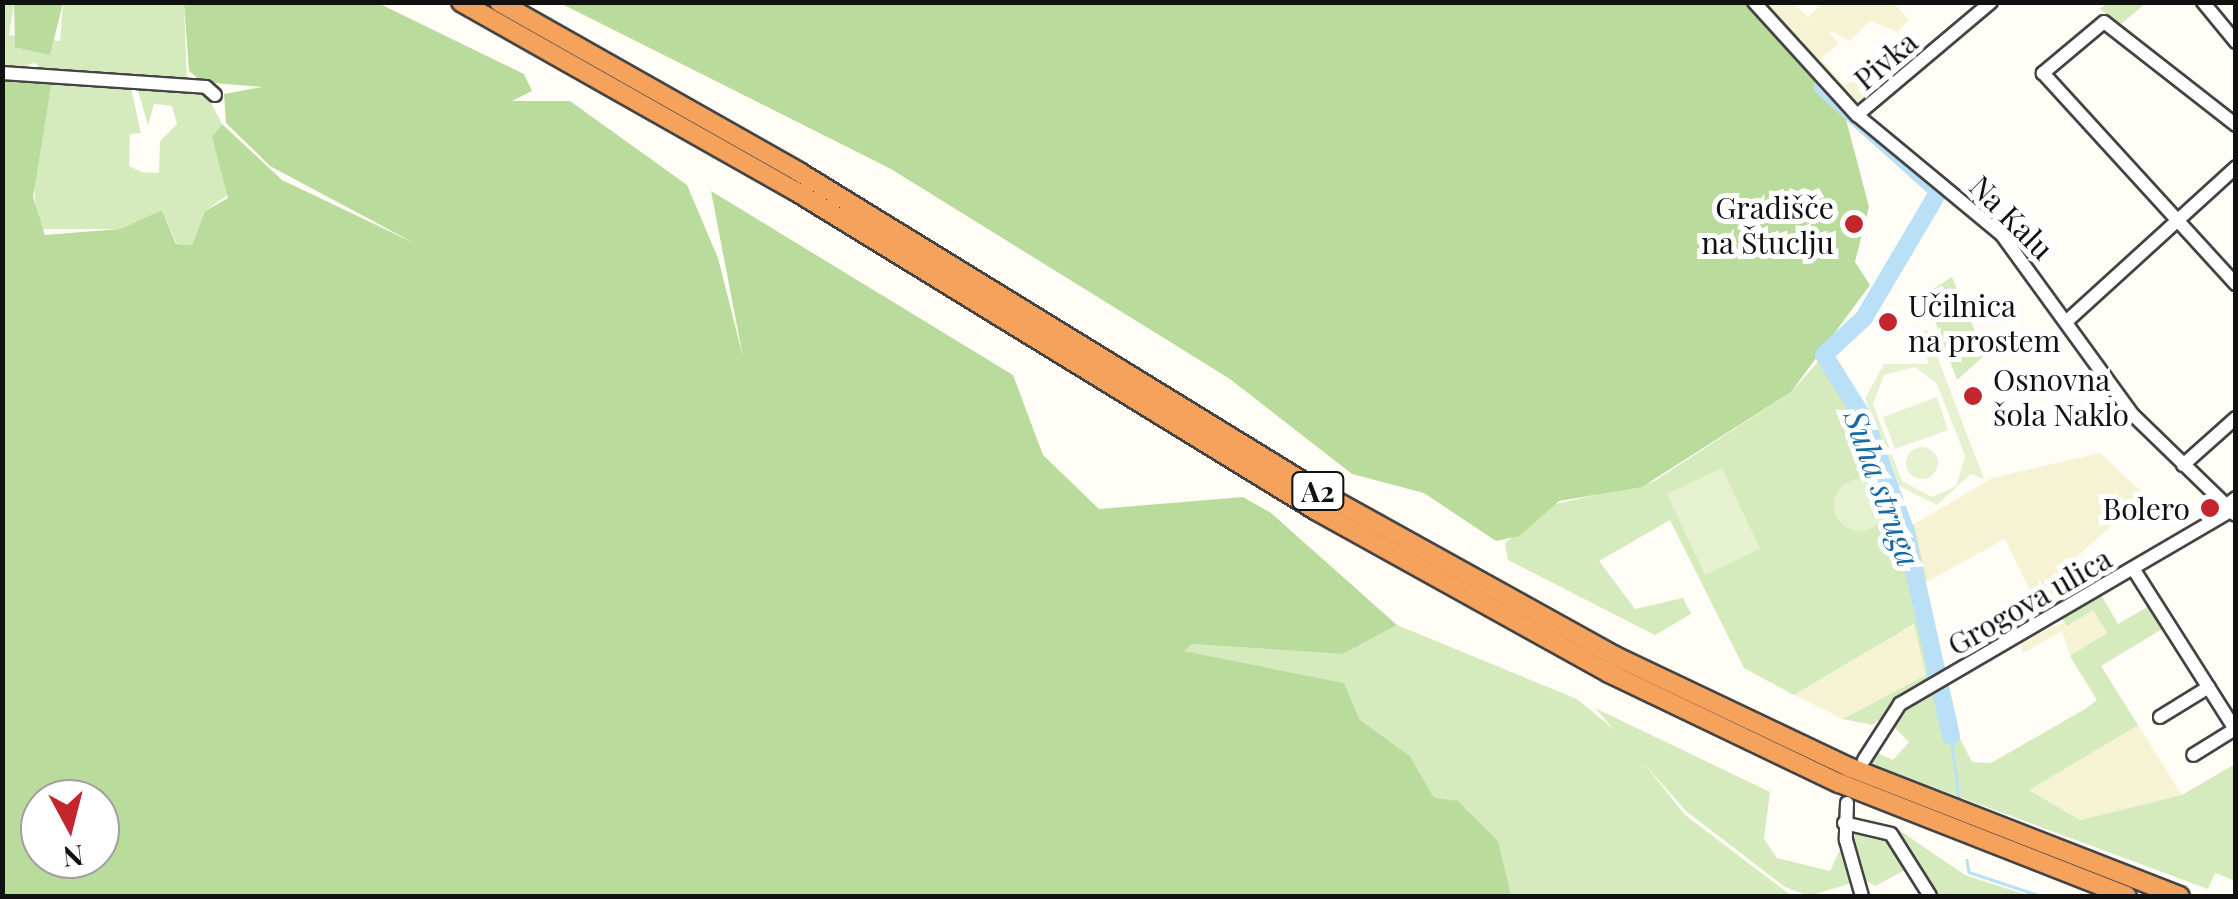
<!DOCTYPE html>
<meta charset="utf-8">
<style>
body{margin:0}
#map{position:relative;width:2238px;height:899px;overflow:hidden;background:#fffdf5;font-family:"Playfair Display",serif}
div>[style]{position:absolute}
.farmland>*{inset:0;background:#f6f3d4}
.green>*{inset:0;background:#d5ebbd}
.forest>*{inset:0;background:#b9dc9c}
.pitch>*{inset:0;background:#e6f2cf}
.round{border-radius:50%}
.stream>*{height:2.5px;margin:-1.25px;padding:0 1.25px;transform-origin:1.25px;border-radius:1.25px;background:#b9e0f7}
.river>*{height:18px;margin:-9px;padding:0 9px;transform-origin:9px;border-radius:9px;background:#b9e0f7}
.roads{filter:drop-shadow(2px 0 #444) drop-shadow(-2px 0 #444) drop-shadow(0 2px #444) drop-shadow(0 -2px #444)}
.minor>*{height:12px;margin:-6px;padding:0 6px;transform-origin:6px;border-radius:6px;background:#fff}
.highway>*{height:18px;margin:-9px;padding:0 9px;transform-origin:9px;border-radius:9px;background:#f5a25d}
.dots>*{width:28px;height:28px;translate:-50% -50%;box-sizing:border-box;border:5px solid #fff;border-radius:50%}
span{translate:-50% -50%;white-space:nowrap;text-align:center;line-height:1.15;-webkit-text-stroke:10px #fff;paint-order:stroke}
.shield-label span{padding:2px 8px;background:#fff;border:2px solid;border-radius:8px;-webkit-text-stroke-width:0}
.shield-label{font-size:28px;color:#111;font-weight:700}
.street-label{font-size:30px;color:#111}
.poi-label{font-size:30px;color:#111}
.right{translate:-100% -50%;text-align:right}
.left{translate:0 -50%;text-align:left}
.water-label{font-size:32px;color:#1768a6;font-style:italic}
.frame{position:absolute;inset:0;border:5px solid #111;pointer-events:none}
.north{position:absolute;left:20px;top:779px;width:100px;height:100px;box-sizing:border-box;background:#fff;border:2px solid #a0a0a0;border-radius:50%;rotate:173deg;font-size:28px;font-weight:700;line-height:40px;text-align:center;color:#111}
.north::after{content:'';display:block;margin:auto;width:35px;height:45px;background:#c4262e;clip-path:polygon(50% 0,100% 100%,50% 72%,0 100%)}
</style>
<div id="map">
<div class="farmland">
<i style="clip-path:polygon(1763px 3px,1793px 3px,1808px 17px,1823px 3px,1894px 3px,1909px 20px,1898px 32px,1870px 21px,1850px 41px,1828px 30px,1839px 44px,1821px 58px,1844px 86px,1862px 75px,1874px 94px,1859px 102px,1848px 99px)"></i>
<i style="clip-path:polygon(2100px 453px,2146px 496px,2066px 566px,2083px 596px,2024px 631px,2013px 614px,2035px 601px,2005px 539px,1927px 582px,1914px 524px,1992px 478px)"></i>
<i style="clip-path:polygon(2093px 610px,2107px 634px,2070px 656px,2062px 631px,2022px 654px,2021px 641px)"></i>
<i style="clip-path:polygon(1915px 624px,1926px 675px,1843px 719px,1794px 695px)"></i>
<i style="clip-path:polygon(2138px 725px,2182px 795px,2080px 820px,2028px 789px)"></i>
</div>
<div class="green">
<i style="clip-path:polygon(2108px 2px,2145px 2px,2146px 3px,2120px 25px,2100px 9px)"></i>
<i style="clip-path:polygon(2px 3px,14px 3px,9px 35px,60px 41px,63px 3px,184px 3px,187px 83px,41px 72px,36px 63px,3px 70px)"></i>
<i style="clip-path:polygon(52px 80px,131px 88px,141px 133px,130px 134px,129px 166px,142px 172px,159px 173px,160px 141px,177px 124px,172px 106px,154px 104px,148px 125px,137px 87px,206px 93px,222px 124px,212px 137px,229px 194px,205px 211px,192px 245px,177px 244px,162px 210px,120px 229px,37px 229px,34px 184px)"></i>
<i style="clip-path:polygon(1952px 277px,1985px 355px,1957px 380px,1925px 294px)"></i>
<i style="clip-path:polygon(1824px 355px,1866px 422px,1905px 529px,1914px 524px,1927px 582px,1913px 566px,1932px 680px,1872px 725px,1843px 719px,1926px 675px,1914px 624px,1794px 695px,1744px 668px,1670px 520px,1599px 561px,1635px 609px,1683px 598px,1691px 614px,1655px 635px,1508px 560px,1505px 543px,1551px 505px,1653px 482px,1791px 392px)"></i>
<i style="clip-path:polygon(evenodd,2101px 595px,2118px 624px,2151px 605px,2164px 628px,2101px 666px,2138px 725px,2029px 790px,2080px 820px,2182px 795px,2235px 764px,2235px 881px,2215px 873px,2208px 889px,1868px 763px,1896px 715px,1937px 691px,1946px 731px,1958px 735px,1972px 762px,1991px 763px,2085px 709px,2097px 700px,2070px 656px,2107px 633px,2093px 610px,2067px 626px,2062px 617px,2101px 595px,1892px 725px,1909px 742px,1893px 760px,1876px 752px,1892px 725px)"></i>
<i style="clip-path:polygon(1397px 625px,1577px 699px,1623px 737px,1685px 815px,1792px 896px,1511px 896px,1468px 810px,1434px 799px,1410px 756px,1360px 720px,1344px 683px,1183px 651px,1192px 644px,1343px 654px)"></i>
<i style="clip-path:polygon(1595px 708px,1770px 792px,1764px 839px,1777px 858px,1830px 871px,1842px 845px,1852px 883px,1809px 896px,1785px 887px,1686px 811px)"></i>
<i style="clip-path:polygon(1871px 830px,1892px 842px,1907px 869px,1875px 886px,1861px 878px,1850px 834px)"></i>
<i style="clip-path:polygon(1899px 830px,1965px 875px,2030px 896px,1934px 896px)"></i>
</div>
<div class="forest">
<i style="clip-path:polygon(14px 3px,63px 3px,50px 55px,15px 47px)"></i>
<i style="clip-path:polygon(evenodd,184px 3px,378px 3px,524px 74px,532px 91px,512px 101px,570px 101px,687px 185px,718px 258px,743px 357px,711px 191px,1013px 375px,1043px 455px,1099px 509px,1243px 497px,1271px 513px,1397px 625px,1343px 654px,1192px 644px,1184px 651px,1344px 683px,1360px 720px,1410px 756px,1434px 798px,1458px 801px,1498px 841px,1511px 896px,3px 896px,2px 77px,52px 80px,33px 197px,45px 235px,120px 229px,162px 210px,176px 244px,192px 245px,205px 211px,228px 198px,212px 137px,222px 124px,282px 180px,414px 243px,270px 166px,226px 123px,224px 94px,262px 87px,202px 82px,189px 71px,184px 3px,40px 799px,100px 799px,100px 859px,40px 859px,40px 799px)"></i>
<i style="clip-path:polygon(560px 3px,1746px 3px,1843px 108px,1869px 207px,1855px 262px,1870px 285px,1791px 392px,1642px 487px,1559px 501px,1519px 536px,1496px 541px,1424px 493px,1352px 474px,1230px 379px,891px 169px)"></i>
</div>
<div class="pitch">
<i style="clip-path:polygon(evenodd,1927px 330px,1984px 479px,1971px 474px,1937px 505px,1895px 484px,1865px 398px,1884px 364px,1929px 364px,1917px 334px,1927px 330px,1915px 367px,1937px 384px,1965px 456px,1956px 486px,1932px 497px,1902px 481px,1873px 404px,1884px 375px,1915px 367px)"></i>
<i style="clip-path:polygon(1937px 397px,1948px 430px,1895px 449px,1883px 417px)"></i>
<i class="round" style="left:1906px;top:447px;width:32px;height:32px"></i>
<i style="clip-path:polygon(1722px 468px,1760px 549px,1705px 575px,1667px 494px)"></i>
<i class="round" style="left:1834px;top:479px;width:52px;height:52px"></i>
</div>
<div class="stream">
<i style="left:1951px;top:736px;width:62px;rotate:82.5deg"></i>
<i style="left:1967px;top:860px;width:12px;rotate:81deg"></i>
<i style="left:1969px;top:872px;width:76px;rotate:18.4deg"></i>
</div>
<div class="river">
<i style="left:1823px;top:87px;width:156px;rotate:41.9deg"></i>
<i style="left:1939px;top:191px;width:147px;rotate:120.6deg"></i>
<i style="left:1864px;top:318px;width:54px;rotate:137.2deg"></i>
<i style="left:1824px;top:355px;width:79px;rotate:57.9deg"></i>
<i style="left:1866px;top:422px;width:115px;rotate:70.1deg"></i>
<i style="left:1905px;top:530px;width:211px;rotate:77.4deg"></i>
</div>
<div class="roads">
<div class="minor">
<i style="left:1754px;top:2px;width:153px;rotate:47.7deg"></i>
<i style="left:1857px;top:115px;width:188px;rotate:39.6deg"></i>
<i style="left:2002px;top:235px;width:221px;rotate:54deg"></i>
<i style="left:2132px;top:414px;width:129px;rotate:44.1deg"></i>
<i style="left:2203px;top:2px;width:52px;rotate:50.5deg"></i>
<i style="left:2px;top:73px;width:204px;rotate:3.9deg"></i>
<i style="left:206px;top:87px;width:12px;rotate:42deg"></i>
<i style="left:1857px;top:115px;width:175px;rotate:-40.1deg"></i>
<i style="left:2236px;top:125px;width:167px;rotate:-142deg"></i>
<i style="left:2104px;top:22px;width:80px;rotate:140.1deg"></i>
<i style="left:2043px;top:73px;width:286px;rotate:47.6deg"></i>
<i style="left:2067px;top:321px;width:229px;rotate:-42.3deg"></i>
<i style="left:2183px;top:465px;width:71px;rotate:-41.6deg"></i>
<i style="left:2236px;top:498px;width:15px;rotate:143deg"></i>
<i style="left:2224px;top:507px;width:14px;rotate:34deg"></i>
<i style="left:2134px;top:570px;width:188px;rotate:57.6deg"></i>
<i style="left:2235px;top:729px;width:49px;rotate:148.2deg"></i>
<i style="left:2160px;top:717px;width:57px;rotate:-31.5deg"></i>
<i style="left:1864px;top:760px;width:67px;rotate:-57.3deg"></i>
<i style="left:1900px;top:704px;width:379px;rotate:-30.3deg"></i>
<i style="left:1847px;top:803px;width:37px;rotate:92deg"></i>
<i style="left:1846px;top:840px;width:58px;rotate:74.1deg"></i>
<i style="left:1844px;top:823px;width:48px;rotate:13.2deg"></i>
<i style="left:1891px;top:834px;width:73px;rotate:57.8deg"></i>
</div>
<div class="highway">
<i style="left:461px;top:2px;width:386px;rotate:29.5deg"></i>
<i style="left:797px;top:192px;width:610px;rotate:31.53deg"></i>
<i style="left:1317px;top:511px;width:334px;rotate:29deg"></i>
<i style="left:1609px;top:673px;width:255px;rotate:25.6deg"></i>
<i style="left:1839px;top:783px;width:309px;rotate:21.4deg"></i>
<i style="left:499px;top:2px;width:345px;rotate:29.5deg"></i>
<i style="left:799px;top:172px;width:615px;rotate:31.57deg"></i>
<i style="left:1323px;top:494px;width:334px;rotate:29deg"></i>
<i style="left:1615px;top:656px;width:261px;rotate:25.4deg"></i>
<i style="left:1851px;top:768px;width:353px;rotate:21.3deg"></i>
</div>
</div>
<div class="dots">
<i style="left:1854px;top:224px;background:#c4262e"></i>
<i style="left:1888px;top:322px;background:#c4262e"></i>
<i style="left:1973px;top:396px;background:#c4262e"></i>
<i style="left:2210px;top:508px;background:#c4262e"></i>
</div>
<div class="shield-label">
<span style="left:1318px;top:491px">A2</span>
</div>
<div class="street-label">
<span style="left:1885px;top:60px;rotate:-40deg">Pivka</span>
<span style="left:2012px;top:217px;rotate:45deg">Na Kalu</span>
<span style="left:2029px;top:601px;rotate:-30deg">Grogova ulica</span>
</div>
<div class="poi-label">
<span class="right" style="left:1834px;top:224px">Gradišče<br>na Štuclju</span>
<span class="left" style="left:1908px;top:322px">Učilnica<br>na prostem</span>
<span class="left" style="left:1993px;top:396px">Osnovna<br>šola Naklo</span>
<span class="right" style="left:2190px;top:508px">Bolero</span>
</div>
<div class="water-label">
<span style="left:1883px;top:488px;rotate:70deg">Suha struga</span>
</div>
<div class="frame"></div>
<div class="north">N</div>
</div>
